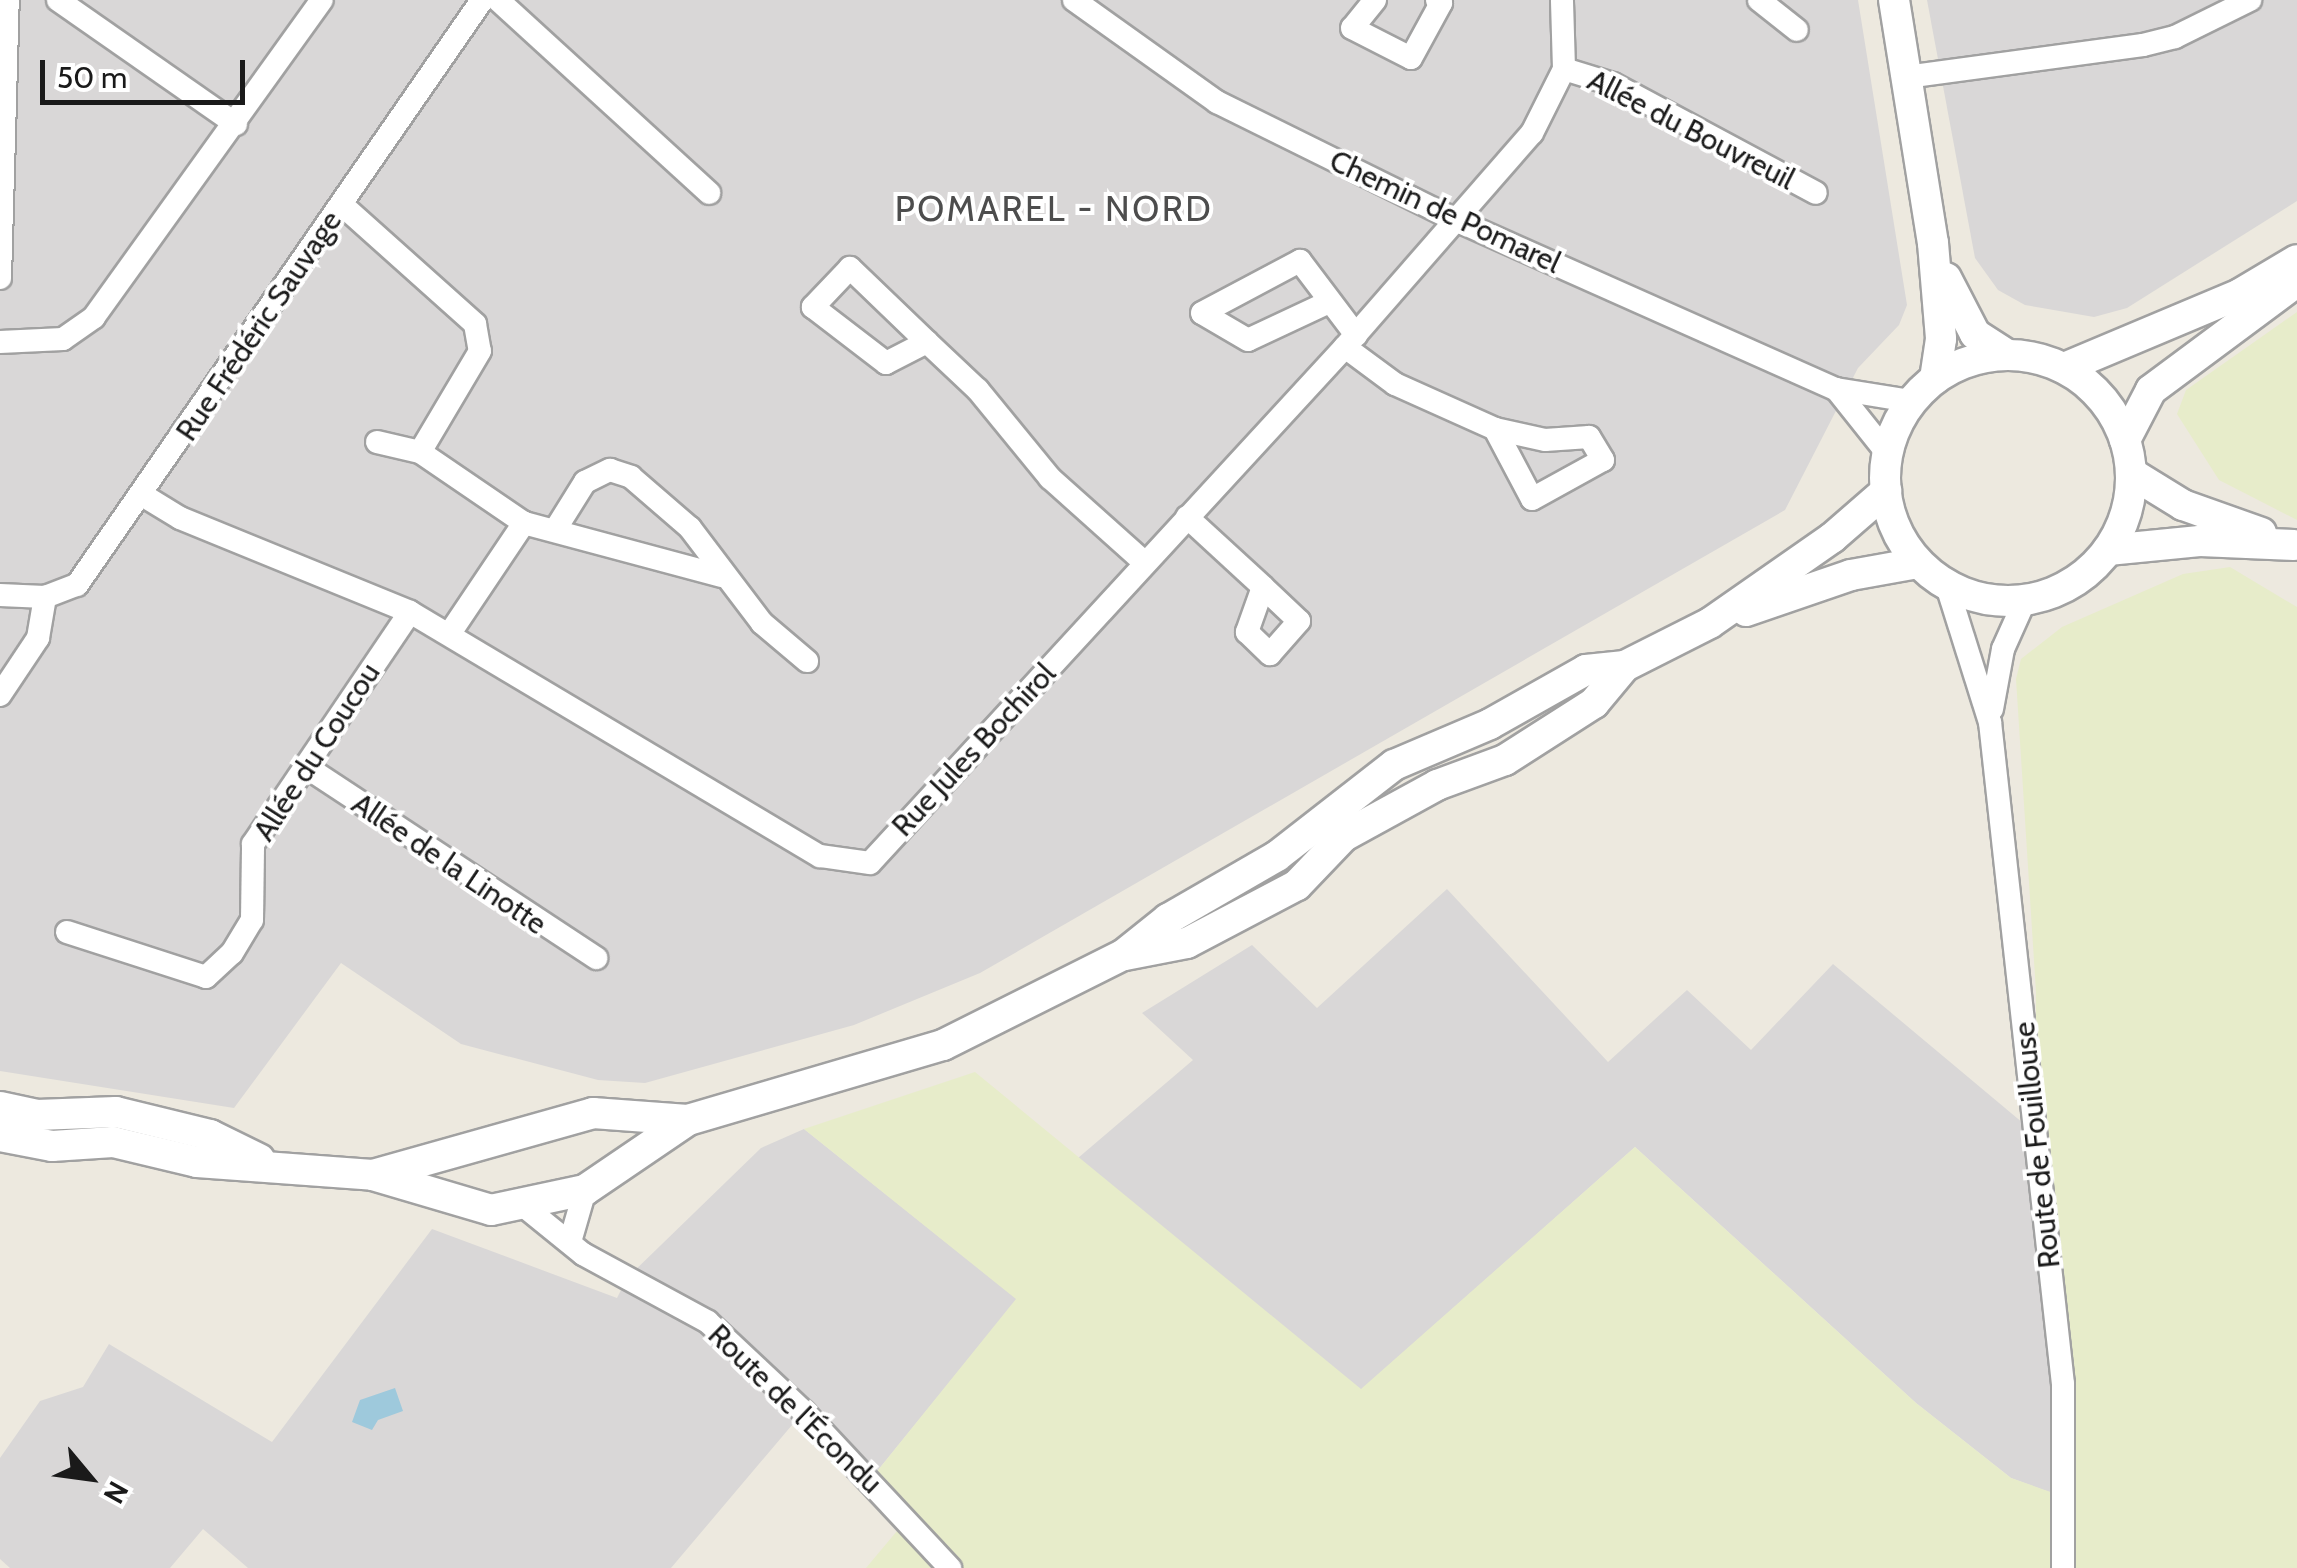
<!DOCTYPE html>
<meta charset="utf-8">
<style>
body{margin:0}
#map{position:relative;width:2297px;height:1568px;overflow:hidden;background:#ede9df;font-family:Cabin,sans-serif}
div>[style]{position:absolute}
.residential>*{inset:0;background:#d9d7d7}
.farmland>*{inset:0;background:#e7ecca}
.water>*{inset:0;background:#9ec9dc}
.roads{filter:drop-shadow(2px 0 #a1a1a1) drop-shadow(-2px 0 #a1a1a1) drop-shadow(0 2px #a1a1a1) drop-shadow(0 -2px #a1a1a1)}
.minor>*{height:22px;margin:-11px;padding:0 11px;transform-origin:11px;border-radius:11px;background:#fff}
.tertiary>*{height:30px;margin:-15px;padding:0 15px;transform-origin:15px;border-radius:15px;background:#fff}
.tertiary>.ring{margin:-15px;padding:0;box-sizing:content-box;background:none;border:30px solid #fff;border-radius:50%}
span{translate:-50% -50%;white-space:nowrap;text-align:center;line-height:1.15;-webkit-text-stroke:8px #fff;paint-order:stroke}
.street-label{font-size:30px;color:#1a1a1a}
.quarter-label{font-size:35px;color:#4d4d4d;letter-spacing:2.5px}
.north{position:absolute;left:40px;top:1428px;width:100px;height:100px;-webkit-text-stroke:8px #fff;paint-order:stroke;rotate:119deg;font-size:28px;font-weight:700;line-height:40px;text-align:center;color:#1a1a1a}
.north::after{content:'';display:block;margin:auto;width:35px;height:45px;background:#1a1a1a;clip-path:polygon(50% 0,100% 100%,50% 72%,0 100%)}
.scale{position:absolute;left:40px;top:60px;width:205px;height:45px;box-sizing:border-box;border:5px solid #1a1a1a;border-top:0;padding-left:12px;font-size:30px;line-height:35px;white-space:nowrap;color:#1a1a1a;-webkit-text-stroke:8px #fff;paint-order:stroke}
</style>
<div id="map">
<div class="residential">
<i style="clip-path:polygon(0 0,1858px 0,1907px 305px,1899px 325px,1858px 368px,1785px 510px,980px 973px,854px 1025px,645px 1083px,598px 1080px,461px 1044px,341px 963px,234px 1108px,0 1071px)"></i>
<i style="clip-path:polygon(1927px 0,2297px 0,2297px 201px,2127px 308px,2094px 317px,2025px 305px,1998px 290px,1975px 258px)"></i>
<i style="clip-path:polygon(1447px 889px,1608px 1062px,1687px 990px,1751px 1050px,1833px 964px,2036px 1134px,2063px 1497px,2011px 1478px,1916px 1403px,1635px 1147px,1361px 1390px,1078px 1158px,1193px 1060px,1142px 1013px,1252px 945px,1317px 1008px)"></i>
<i style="clip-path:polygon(804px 1129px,1017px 1299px,870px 1480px,803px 1412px,671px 1568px,248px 1568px,203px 1529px,170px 1568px,10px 1568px,0 1559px,0 1458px,40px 1401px,83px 1387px,109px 1344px,272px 1442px,432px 1229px,617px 1298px,627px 1278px,761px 1148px)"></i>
</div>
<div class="farmland">
<i style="clip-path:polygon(2297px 312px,2297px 520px,2219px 480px,2177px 414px,2186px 390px)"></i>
<i style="clip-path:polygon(2230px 567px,2297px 607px,2297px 1568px,866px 1568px,907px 1519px,870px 1480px,1016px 1299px,804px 1129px,975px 1072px,1361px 1389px,1635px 1147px,1916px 1403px,2011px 1478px,2062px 1496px,2036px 1134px,2036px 992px,2016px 679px,2021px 659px,2062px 627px,2183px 574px)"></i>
</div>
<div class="water">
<i style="clip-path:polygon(395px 1388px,403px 1411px,378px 1420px,372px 1430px,352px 1422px,360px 1400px)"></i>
</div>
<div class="roads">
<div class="minor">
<i style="left:58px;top:0;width:217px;rotate:34.9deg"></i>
<i style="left:498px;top:0;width:286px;rotate:42.4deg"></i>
<i style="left:1074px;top:0;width:176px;rotate:35.5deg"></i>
<i style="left:1217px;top:102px;width:269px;rotate:26.3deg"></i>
<i style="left:1458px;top:221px;width:414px;rotate:24deg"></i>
<i style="left:1836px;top:389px;width:76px;rotate:9.1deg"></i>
<i style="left:1375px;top:0;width:36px;rotate:129deg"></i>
<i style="left:1352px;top:28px;width:66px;rotate:27deg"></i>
<i style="left:1411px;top:58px;width:63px;rotate:-61.4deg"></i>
<i style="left:1441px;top:3px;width:5px;rotate:-143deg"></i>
<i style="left:1759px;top:0;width:48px;rotate:38.3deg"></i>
<i style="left:1564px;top:69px;width:51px;rotate:17deg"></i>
<i style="left:1613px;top:84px;width:230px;rotate:28.2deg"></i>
<i style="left:1906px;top:77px;width:239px;rotate:-7.7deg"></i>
<i style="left:2143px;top:45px;width:33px;rotate:-14deg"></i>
<i style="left:2175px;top:37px;width:84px;rotate:-26.3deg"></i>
<i style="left:341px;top:204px;width:180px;rotate:41.8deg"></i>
<i style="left:475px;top:324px;width:27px;rotate:80deg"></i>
<i style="left:480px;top:351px;width:117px;rotate:120.7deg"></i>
<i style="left:0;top:278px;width:278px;rotate:-88.4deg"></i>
<i style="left:1329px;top:302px;width:89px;rotate:154.9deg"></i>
<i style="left:1248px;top:340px;width:53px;rotate:-149.6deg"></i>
<i style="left:1202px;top:313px;width:111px;rotate:-28deg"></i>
<i style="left:1300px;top:261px;width:93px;rotate:52.9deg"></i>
<i style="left:0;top:342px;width:63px;rotate:-2.7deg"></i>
<i style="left:63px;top:339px;width:38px;rotate:-35deg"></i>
<i style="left:94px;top:317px;width:390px;rotate:-54.3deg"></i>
<i style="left:927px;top:342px;width:107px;rotate:-136.1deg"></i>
<i style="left:850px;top:268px;width:54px;rotate:133.5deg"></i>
<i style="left:813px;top:307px;width:92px;rotate:37.5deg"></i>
<i style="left:886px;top:363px;width:46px;rotate:-27.1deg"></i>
<i style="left:927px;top:342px;width:70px;rotate:43.3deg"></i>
<i style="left:978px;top:390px;width:114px;rotate:50.7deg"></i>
<i style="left:1050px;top:478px;width:127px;rotate:41.8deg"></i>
<i style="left:1345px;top:347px;width:62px;rotate:36.5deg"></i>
<i style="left:1395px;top:384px;width:110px;rotate:24.2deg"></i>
<i style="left:1495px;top:429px;width:79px;rotate:62.1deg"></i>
<i style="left:1532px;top:499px;width:81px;rotate:-28.8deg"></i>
<i style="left:1603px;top:460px;width:27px;rotate:-121deg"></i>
<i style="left:1589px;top:437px;width:44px;rotate:176.1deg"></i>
<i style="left:1545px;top:440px;width:51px;rotate:-167.6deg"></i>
<i style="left:1836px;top:389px;width:82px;rotate:51.4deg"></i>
<i style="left:377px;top:442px;width:44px;rotate:13.1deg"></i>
<i style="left:420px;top:452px;width:126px;rotate:34.3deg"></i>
<i style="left:144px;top:496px;width:42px;rotate:31.4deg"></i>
<i style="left:180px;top:518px;width:248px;rotate:22.2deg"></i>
<i style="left:410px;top:612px;width:477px;rotate:30.8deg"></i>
<i style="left:820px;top:856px;width:50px;rotate:8deg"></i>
<i style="left:870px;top:863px;width:701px;rotate:-47.37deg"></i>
<i style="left:1345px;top:347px;width:284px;rotate:-48.9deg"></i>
<i style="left:1532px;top:133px;width:72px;rotate:-63.4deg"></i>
<i style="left:1564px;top:69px;width:69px;rotate:-91.7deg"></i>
<i style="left:1187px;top:517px;width:103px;rotate:42.6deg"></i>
<i style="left:1263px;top:587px;width:48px;rotate:109.6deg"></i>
<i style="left:1247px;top:632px;width:32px;rotate:44deg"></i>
<i style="left:1270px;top:654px;width:44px;rotate:-48.7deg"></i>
<i style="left:1299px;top:621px;width:50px;rotate:-136.6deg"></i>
<i style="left:555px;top:530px;width:57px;rotate:-58deg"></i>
<i style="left:585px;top:482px;width:28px;rotate:-26deg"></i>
<i style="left:610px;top:470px;width:22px;rotate:18deg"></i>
<i style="left:631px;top:477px;width:78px;rotate:40.8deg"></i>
<i style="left:690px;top:528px;width:119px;rotate:52.8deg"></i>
<i style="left:762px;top:623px;width:59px;rotate:40.2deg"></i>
<i style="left:1947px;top:586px;width:143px;rotate:72.5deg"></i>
<i style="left:1990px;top:722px;width:666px;rotate:83.71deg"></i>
<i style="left:2063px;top:1384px;width:184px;rotate:90deg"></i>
<i style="left:0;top:595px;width:45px;rotate:2.5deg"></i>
<i style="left:45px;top:597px;width:34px;rotate:-21deg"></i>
<i style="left:77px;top:585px;width:712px;rotate:-55.3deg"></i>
<i style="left:450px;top:633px;width:133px;rotate:-56.1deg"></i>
<i style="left:524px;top:523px;width:205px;rotate:15deg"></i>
<i style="left:0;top:695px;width:69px;rotate:-56.3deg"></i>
<i style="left:38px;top:638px;width:42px;rotate:-80.3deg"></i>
<i style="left:1992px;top:709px;width:61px;rotate:-79.6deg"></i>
<i style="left:2003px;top:649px;width:54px;rotate:-65.8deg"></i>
<i style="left:305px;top:766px;width:349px;rotate:33.4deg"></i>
<i style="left:67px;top:932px;width:146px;rotate:17.9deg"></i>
<i style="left:206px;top:977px;width:35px;rotate:-43deg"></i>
<i style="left:232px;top:953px;width:39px;rotate:-59deg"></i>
<i style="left:252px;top:920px;width:76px;rotate:-89.2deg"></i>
<i style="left:253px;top:844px;width:280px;rotate:-55.9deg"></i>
<i style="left:525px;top:1207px;width:75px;rotate:39deg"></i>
<i style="left:583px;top:1254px;width:142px;rotate:28.5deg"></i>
<i style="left:708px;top:1322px;width:132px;rotate:43.2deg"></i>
<i style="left:804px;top:1412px;width:214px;rotate:46.9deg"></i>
<i style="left:570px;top:1242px;width:54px;rotate:-73.9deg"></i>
</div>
<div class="tertiary">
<i style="left:1894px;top:0;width:246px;rotate:80.9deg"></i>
<i style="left:1933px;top:243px;width:96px;rotate:85.2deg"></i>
<i style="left:1941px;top:339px;width:40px;rotate:98.5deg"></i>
<i style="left:1946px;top:278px;width:63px;rotate:62.6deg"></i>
<i style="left:1975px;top:334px;width:38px;rotate:33deg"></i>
<i class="ring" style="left:1885px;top:355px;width:216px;height:216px"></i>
<i style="left:2064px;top:368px;width:191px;rotate:-22.8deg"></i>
<i style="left:2240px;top:294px;width:66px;rotate:-30.8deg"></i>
<i style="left:2125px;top:440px;width:56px;rotate:-62.5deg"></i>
<i style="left:2151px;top:390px;width:179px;rotate:-36.6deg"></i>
<i style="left:2131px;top:473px;width:61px;rotate:31.6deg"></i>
<i style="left:2183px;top:505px;width:83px;rotate:19.7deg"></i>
<i style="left:2108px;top:550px;width:92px;rotate:-5.6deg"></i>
<i style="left:2200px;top:541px;width:94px;rotate:2.4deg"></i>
<i style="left:1746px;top:611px;width:111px;rotate:-18.9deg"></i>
<i style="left:1851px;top:575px;width:68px;rotate:-10.2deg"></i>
<i style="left:1125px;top:955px;width:63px;rotate:-11deg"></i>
<i style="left:1187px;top:943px;width:124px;rotate:-27.8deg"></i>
<i style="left:1297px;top:885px;width:68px;rotate:-46.2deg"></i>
<i style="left:1344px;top:836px;width:106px;rotate:-28.7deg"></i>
<i style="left:1437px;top:785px;width:72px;rotate:-20.2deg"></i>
<i style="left:1505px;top:760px;width:106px;rotate:-32.6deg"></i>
<i style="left:1594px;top:703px;width:48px;rotate:-50deg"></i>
<i style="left:0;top:1107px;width:38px;rotate:12deg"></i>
<i style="left:37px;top:1115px;width:79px;rotate:-2.2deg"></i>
<i style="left:116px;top:1112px;width:97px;rotate:13.7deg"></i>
<i style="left:210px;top:1135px;width:55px;rotate:26.1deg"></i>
<i style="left:0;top:1136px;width:53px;rotate:10.9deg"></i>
<i style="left:52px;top:1146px;width:61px;rotate:-3.8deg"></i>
<i style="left:113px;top:1142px;width:86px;rotate:13.4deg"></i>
<i style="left:197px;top:1162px;width:176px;rotate:4.2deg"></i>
<i style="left:373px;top:1175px;width:123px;rotate:16.5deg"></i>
<i style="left:491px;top:1210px;width:96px;rotate:-12deg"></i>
<i style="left:585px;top:1190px;width:125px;rotate:-34.2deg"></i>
<i style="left:688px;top:1120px;width:266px;rotate:-16.4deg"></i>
<i style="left:943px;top:1045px;width:201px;rotate:-26.6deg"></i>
<i style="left:1123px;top:955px;width:58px;rotate:-38.7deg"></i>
<i style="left:1168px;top:919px;width:126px;rotate:-30deg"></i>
<i style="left:1277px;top:856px;width:148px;rotate:-37.9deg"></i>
<i style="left:1394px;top:765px;width:104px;rotate:-23.1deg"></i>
<i style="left:1490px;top:724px;width:110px;rotate:-29.4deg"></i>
<i style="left:1586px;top:670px;width:39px;rotate:-6deg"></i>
<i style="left:1625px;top:666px;width:95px;rotate:-26.8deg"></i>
<i style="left:1710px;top:623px;width:149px;rotate:-34.9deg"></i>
<i style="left:1832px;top:538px;width:72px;rotate:-41deg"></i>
<i style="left:373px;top:1175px;width:229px;rotate:-15.7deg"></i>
<i style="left:593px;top:1113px;width:95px;rotate:4.2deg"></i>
</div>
</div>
<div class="street-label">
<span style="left:1691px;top:130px;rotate:27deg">Allée du Bouvreuil</span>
<span style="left:1445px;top:212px;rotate:25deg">Chemin de Pomarel</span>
<span style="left:259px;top:326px;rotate:-56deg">Rue Frédéric Sauvage</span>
<span style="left:974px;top:750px;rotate:-47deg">Rue Jules Bochirol</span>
<span style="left:317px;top:752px;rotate:-57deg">Allée du Coucou</span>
<span style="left:449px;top:864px;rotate:34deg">Allée de la Linotte</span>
<span style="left:2037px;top:1145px;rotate:-96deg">Route de Fouillouse</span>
<span style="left:795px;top:1409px;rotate:44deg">Route de l'Écondu</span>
</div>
<div class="quarter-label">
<span style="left:1054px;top:209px">POMAREL - NORD</span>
</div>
<div class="north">N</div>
<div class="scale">50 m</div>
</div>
